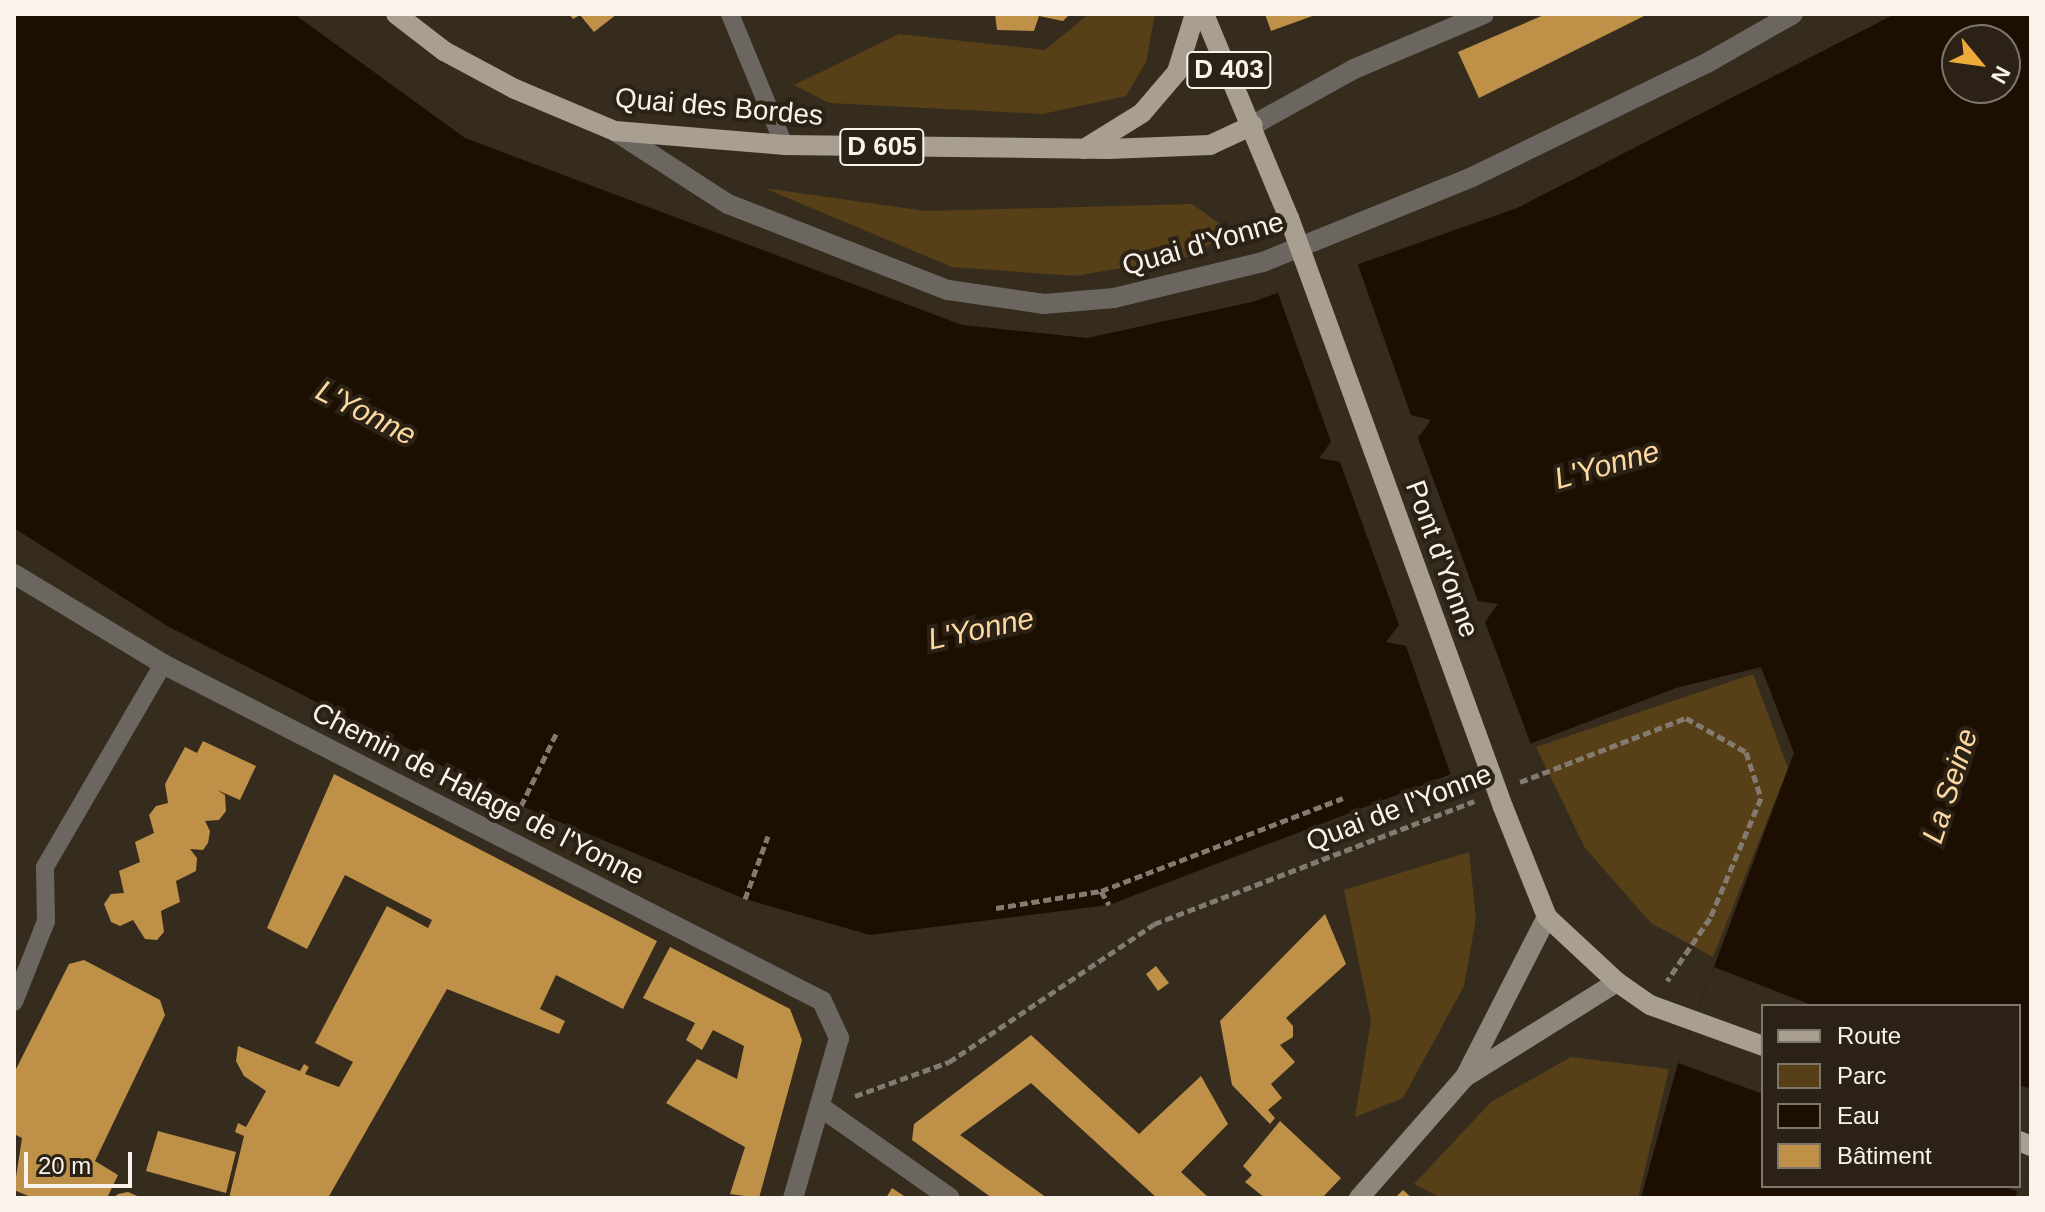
<!DOCTYPE html>
<meta charset="utf-8">
<style>
body{margin:0}
#map{position:relative;width:2045px;height:1212px;overflow:hidden;background:#352c1e;font-family:Arial,sans-serif}
div>[style]{position:absolute}
.green>*{inset:0;background:#573f17}
.water>*{inset:0;background:#1c0e00}
.pier>*{inset:0;background:#352c1e}
.building>*{inset:0;background:#bf9047}
.path>*{height:5px;margin-top:-2.5px;transform-origin:0;background:repeating-linear-gradient(90deg,#847b70 0 8px,transparent 0 12px)}
.lane>*{height:18px;margin:-9px;padding:0 9px;transform-origin:9px;border-radius:9px;background:#6b6660}
.street>*{height:20px;margin:-10px;padding:0 10px;transform-origin:10px;border-radius:10px;background:#6b6660}
.secondary>*{height:20px;margin:-10px;padding:0 10px;transform-origin:10px;border-radius:10px;background:#8e867b}
.primary>*{height:20px;margin:-10px;padding:0 10px;transform-origin:10px;border-radius:10px;background:#a89f91}
.primary-bridge>*{height:20px;margin:-10px;padding:0 10px;transform-origin:10px;border-radius:10px;background:#a89f91}
span{translate:-50% -50%;white-space:nowrap;text-align:center;line-height:1.15;-webkit-text-stroke:8px #2b2215;paint-order:stroke}
.shield-label span{padding:2px 6px;background:#2b2215;border:2px solid;border-radius:6px;-webkit-text-stroke-width:0}
.shield-label{font-size:26px;color:#faf3eb;font-weight:700}
.street-label{font-size:28px;color:#faf3eb}
.water-label{font-size:30px;color:#fdd8a1;font-style:italic}
.frame{position:absolute;inset:0;border:16px solid #faf3eb;pointer-events:none}
.legend{position:absolute;left:1761px;top:1004px;width:260px;height:184px;box-sizing:border-box;background:#2b2215;border:2px solid #7e766b;margin:0;padding:10px 14px;list-style:none;font-size:24px;color:#faf3eb}
.legend li{display:flex;align-items:center;gap:16px;height:40px}
.legend b{width:40px;border:2px solid #7e766b}
.north{position:absolute;left:1941px;top:24px;width:80px;height:80px;box-sizing:border-box;background:#2b2215;border:2px solid #7e766b;border-radius:50%;rotate:119deg;font-size:22px;font-weight:700;line-height:32px;text-align:center;color:#faf3eb}
.north::after{content:'';display:block;margin:auto;width:28px;height:36px;background:#ebaa39;clip-path:polygon(50% 0,100% 100%,50% 72%,0 100%)}
.scale{position:absolute;left:24px;top:1152px;width:108px;height:36px;box-sizing:border-box;border:4px solid #faf3eb;border-top:0;padding-left:10px;font-size:24px;line-height:28px;white-space:nowrap;color:#faf3eb;-webkit-text-stroke:6px #2b2215;paint-order:stroke}
</style>
<div id="map">
<div class="green">
<i style="clip-path:polygon(1089px 14px,1155px 14px,1146px 62px,1126px 96px,1043px 114px,829px 103px,794px 85px,899px 34px,1045px 50px)"></i>
<i style="clip-path:polygon(764px 188px,926px 211px,1192px 204px,1230px 231px,1193px 256px,1075px 276px,952px 267px)"></i>
<i style="clip-path:polygon(1753px 674px,1788px 768px,1713px 957px,1651px 923px,1585px 848px,1536px 747px)"></i>
<i style="clip-path:polygon(1469px 852px,1476px 918px,1464px 986px,1403px 1098px,1355px 1117px,1371px 1021px,1344px 890px)"></i>
<i style="clip-path:polygon(1571px 1057px,1669px 1069px,1638px 1198px,1441px 1198px,1414px 1184px,1491px 1102px)"></i>
</div>
<div class="water">
<i style="clip-path:polygon(evenodd,14px 14px,294px 14px,465px 138px,962px 325px,1087px 338px,1252px 302px,1517px 208px,1895px 14px,2031px 14px,2031px 1167px,2014px 1198px,1641px 1198px,1678px 1063px,1794px 753px,1761px 667px,1676px 688px,1109px 905px,870px 935px,745px 899px,521px 806px,169px 627px,14px 528px,14px 14px,1957px 40px,2005px 40px,2005px 88px,1957px 88px,1957px 40px,14px 14px,1763px 1006px,2019px 1006px,2019px 1186px,1763px 1186px,1763px 1006px)"></i>
</div>
<div class="pier">
<i style="clip-path:polygon(1381px 251px,1358px 265px,1411px 415px,1431px 420px,1418px 438px,1478px 601px,1498px 604px,1485px 622px,1532px 747px,1452px 778px,1406px 646px,1386px 642px,1399px 625px,1340px 462px,1319px 458px,1331px 442px,1278px 293px,1251px 298px)"></i>
<i style="clip-path:polygon(1714px 967px,1814px 1006px,1763px 1006px,1763px 1094px,1678px 1063px)"></i>
<i style="clip-path:polygon(2019px 1085px,2031px 1089px,2031px 1175px,2021px 1193px,2003px 1186px,2019px 1186px)"></i>
</div>
<div class="building">
<i style="clip-path:polygon(569px 14px,617px 14px,594px 32px,580px 15px,573px 19px)"></i>
<i style="clip-path:polygon(995px 14px,1070px 14px,1063px 21px,1039px 16px,1034px 31px,997px 30px)"></i>
<i style="clip-path:polygon(1265px 14px,1318px 14px,1271px 31px)"></i>
<i style="clip-path:polygon(1546px 14px,1648px 14px,1479px 98px,1458px 52px)"></i>
<i style="clip-path:polygon(203px 741px,256px 766px,240px 800px,217px 790px,225px 795px,226px 811px,219px 820px,205px 821px,210px 831px,208px 843px,203px 850px,190px 849px,197px 858px,196px 871px,176px 881px,180px 902px,161px 911px,164px 932px,157px 940px,145px 939px,133px 920px,120px 926px,111px 922px,104px 904px,111px 894px,124px 893px,119px 871px,140px 862px,135px 842px,154px 833px,149px 815px,156px 806px,168px 803px,165px 784px,185px 747px,197px 753px)"></i>
<i style="clip-path:polygon(334px 774px,657px 941px,623px 1009px,556px 975px,540px 1009px,565px 1021px,559px 1034px,447px 989px,328px 1198px,229px 1198px,244px 1136px,235px 1132px,238px 1123px,246px 1127px,266px 1091px,244px 1076px,236px 1061px,238px 1046px,300px 1071px,304px 1064px,309px 1067px,305px 1074px,339px 1087px,353px 1062px,315px 1043px,387px 906px,428px 928px,432px 920px,345px 875px,307px 949px,267px 928px)"></i>
<i style="clip-path:polygon(1325px 914px,1346px 964px,1286px 1018px,1293px 1026px,1293px 1037px,1280px 1045px,1295px 1062px,1271px 1084px,1282px 1098px,1268px 1110px,1275px 1118px,1270px 1124px,1232px 1085px,1220px 1021px)"></i>
<i style="clip-path:polygon(670px 947px,790px 1009px,802px 1040px,759px 1198px,730px 1194px,745px 1147px,666px 1103px,697px 1059px,737px 1079px,744px 1046px,713px 1030px,702px 1050px,686px 1040px,695px 1023px,643px 998px)"></i>
<i style="clip-path:polygon(84px 960px,160px 1000px,165px 1015px,95px 1161px,118px 1175px,107px 1198px,33px 1198px,14px 1190px,22px 1138px,14px 1134px,14px 1073px,69px 964px)"></i>
<i style="clip-path:polygon(1156px 966px,1169px 983px,1158px 991px,1146px 974px)"></i>
<i style="clip-path:polygon(1031px 1035px,1139px 1134px,1201px 1076px,1228px 1124px,1181px 1172px,1209px 1198px,1157px 1198px,1031px 1083px,960px 1135px,1047px 1198px,992px 1198px,912px 1140px,914px 1124px)"></i>
<i style="clip-path:polygon(1280px 1121px,1341px 1178px,1322px 1198px,1265px 1198px,1245px 1182px,1252px 1175px,1243px 1166px)"></i>
<i style="clip-path:polygon(158px 1131px,236px 1152px,226px 1193px,146px 1171px)"></i>
<i style="clip-path:polygon(892px 1188px,907px 1198px,886px 1198px)"></i>
<i style="clip-path:polygon(1403px 1190px,1412px 1198px,1395px 1198px)"></i>
<i style="clip-path:polygon(128px 1192px,142px 1198px,113px 1198px,118px 1194px)"></i>
</div>
<div class="path">
<i style="left:1520px;top:782px;width:178px;rotate:-21.1deg"></i>
<i style="left:1686px;top:718px;width:69px;rotate:29.5deg"></i>
<i style="left:1746px;top:752px;width:48px;rotate:71.9deg"></i>
<i style="left:1761px;top:798px;width:130px;rotate:113deg"></i>
<i style="left:1710px;top:918px;width:76px;rotate:124.3deg"></i>
<i style="left:521px;top:806px;width:82px;rotate:-64.1deg"></i>
<i style="left:1101px;top:891px;width:16px;rotate:60deg"></i>
<i style="left:745px;top:899px;width:67px;rotate:-69.9deg"></i>
<i style="left:996px;top:908px;width:106px;rotate:-9.2deg"></i>
<i style="left:1101px;top:891px;width:259px;rotate:-21deg"></i>
<i style="left:855px;top:1096px;width:100px;rotate:-19.9deg"></i>
<i style="left:949px;top:1062px;width:247px;rotate:-33.9deg"></i>
<i style="left:1154px;top:924px;width:343px;rotate:-21deg"></i>
</div>
<div class="lane">
<i style="left:730px;top:14px;width:142px;rotate:67.6deg"></i>
<i style="left:14px;top:1002px;width:87px;rotate:-68.4deg"></i>
<i style="left:46px;top:921px;width:54px;rotate:-91.1deg"></i>
<i style="left:45px;top:867px;width:235px;rotate:-59.8deg"></i>
</div>
<div class="street">
<i style="left:1253px;top:125px;width:115px;rotate:-29deg"></i>
<i style="left:1354px;top:69px;width:141px;rotate:-22.9deg"></i>
<i style="left:615px;top:131px;width:135px;rotate:32.9deg"></i>
<i style="left:728px;top:204px;width:236px;rotate:21.4deg"></i>
<i style="left:948px;top:290px;width:97px;rotate:8.3deg"></i>
<i style="left:1044px;top:304px;width:70px;rotate:-4.9deg"></i>
<i style="left:1114px;top:298px;width:153px;rotate:-13.6deg"></i>
<i style="left:1263px;top:262px;width:226px;rotate:-22.1deg"></i>
<i style="left:1472px;top:177px;width:261px;rotate:-25.9deg"></i>
<i style="left:1707px;top:63px;width:99px;rotate:-29.7deg"></i>
<i style="left:14px;top:574px;width:174px;rotate:31.1deg"></i>
<i style="left:163px;top:664px;width:740px;rotate:27.08deg"></i>
<i style="left:822px;top:1001px;width:41px;rotate:65.3deg"></i>
<i style="left:839px;top:1038px;width:166px;rotate:106deg"></i>
<i style="left:822px;top:1108px;width:156px;rotate:35.1deg"></i>
</div>
<div class="secondary">
<i style="left:1465px;top:1077px;width:179px;rotate:-32deg"></i>
<i style="left:1359px;top:1198px;width:161px;rotate:-48.8deg"></i>
<i style="left:1465px;top:1077px;width:180px;rotate:-62.9deg"></i>
</div>
<div class="primary">
<i style="left:396px;top:14px;width:61px;rotate:37.6deg"></i>
<i style="left:444px;top:51px;width:81px;rotate:28.2deg"></i>
<i style="left:515px;top:89px;width:108px;rotate:22.8deg"></i>
<i style="left:615px;top:131px;width:170px;rotate:4.7deg"></i>
<i style="left:784px;top:145px;width:324px;rotate:0.7deg"></i>
<i style="left:1108px;top:149px;width:102px;rotate:-2.2deg"></i>
<i style="left:1210px;top:145px;width:47px;rotate:-24.9deg"></i>
<i style="left:1204px;top:14px;width:221px;rotate:67.4deg"></i>
<i style="left:1084px;top:149px;width:68px;rotate:-31.8deg"></i>
<i style="left:1142px;top:113px;width:54px;rotate:-49.5deg"></i>
<i style="left:1177px;top:72px;width:61px;rotate:-72.8deg"></i>
<i style="left:1503px;top:807px;width:118px;rotate:68.2deg"></i>
<i style="left:1547px;top:917px;width:96px;rotate:42.9deg"></i>
<i style="left:1617px;top:982px;width:40px;rotate:34.9deg"></i>
<i style="left:1650px;top:1005px;width:120px;rotate:19.9deg"></i>
<i style="left:2019px;top:1141px;width:13px;rotate:23deg"></i>
</div>
<div class="primary-bridge">
<i style="left:1289px;top:218px;width:627px;rotate:70.03deg"></i>
</div>
<div class="shield-label">
<span style="left:1229px;top:70px">D 403</span>
<span style="left:882px;top:147px">D 605</span>
</div>
<div class="street-label">
<span style="left:719px;top:107px;rotate:5deg">Quai des Bordes</span>
<span style="left:1203px;top:244px;rotate:-16deg">Quai d'Yonne</span>
<span style="left:1442px;top:559px;rotate:70deg">Pont d'Yonne</span>
<span style="left:478px;top:794px;rotate:27deg">Chemin de Halage de l'Yonne</span>
<span style="left:1399px;top:808px;rotate:-21deg">Quai de l'Yonne</span>
</div>
<div class="water-label">
<span style="left:366px;top:413px;rotate:27deg">L'Yonne</span>
<span style="left:1607px;top:465px;rotate:-16deg">L'Yonne</span>
<span style="left:981px;top:629px;rotate:-12deg">L'Yonne</span>
<span style="left:1950px;top:786px;rotate:-72deg">La Seine</span>
</div>
<div class="frame"></div>
<ul class="legend">
<li><b style="height:10px;background:#a89f91"></b>Route</li>
<li><b style="height:22px;background:#573f17"></b>Parc</li>
<li><b style="height:22px;background:#1c0e00"></b>Eau</li>
<li><b style="height:22px;background:#bf9047"></b>Bâtiment</li>
</ul>
<div class="north">N</div>
<div class="scale">20 m</div>
</div>
